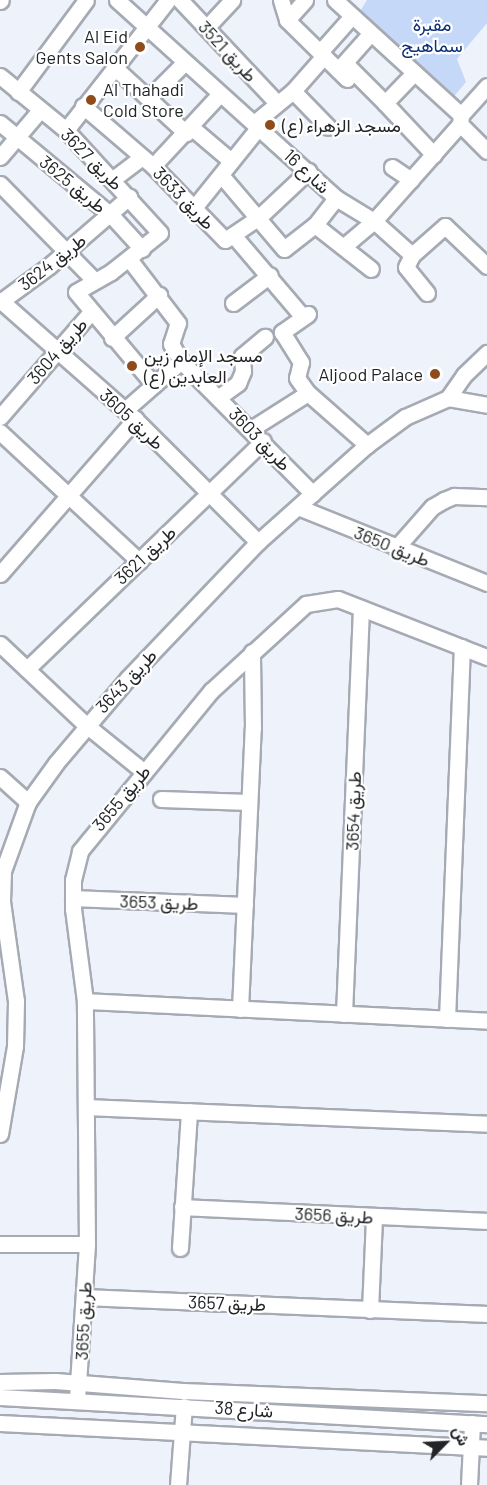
<!DOCTYPE html>
<meta charset="utf-8">
<style>
body{margin:0}
#map{position:relative;width:487px;height:1485px;overflow:hidden;background:#edf2fb;font-family:Barlow,Vazirmatn,sans-serif}
div>[style]{position:absolute}
.green>*{inset:0;background:#c6d8f8}
.roads{filter:drop-shadow(2px 0 #a6aab3) drop-shadow(-2px 0 #a6aab3) drop-shadow(0 2px #a6aab3) drop-shadow(0 -2px #a6aab3)}
.minor>*{height:15px;margin:-7.5px;padding:0 7.5px;transform-origin:7.5px;border-radius:7.5px;background:#fff}
.dots>*{width:16px;height:16px;translate:-50% -50%;box-sizing:border-box;border:3px solid #fff;border-radius:50%}
span{translate:-50% -50%;white-space:nowrap;text-align:center;line-height:1.15;-webkit-text-stroke:4.5px #fff;paint-order:stroke}
.park-label{font-size:18px;color:#0c3076}
.poi-label{font-size:18px;color:#222427}
.right{translate:-100% -50%;text-align:right}
.left{translate:0 -50%;text-align:left}
.street-label{font-size:18px;color:#222427}
.north{position:absolute;left:415px;top:1413px;width:60px;height:60px;-webkit-text-stroke:4px #fff;paint-order:stroke;rotate:66deg;font-size:16px;font-weight:700;line-height:24px;text-align:center;color:#222427}
.north::after{content:'';display:block;margin:auto;width:21px;height:27px;background:#222427;clip-path:polygon(50% 0,100% 100%,50% 72%,0 100%)}
</style>
<div id="map">
<div class="green">
<i style="clip-path:polygon(367px 0,487px 0,487px 23px,457px 59px,466px 82px,451px 100px,359px 13px)"></i>
</div>
<div class="roads">
<div class="minor">
<i style="left:117px;top:0;width:295px;rotate:42.1deg"></i>
<i style="left:336px;top:198px;width:44px;rotate:31.2deg"></i>
<i style="left:374px;top:221px;width:51px;rotate:41.8deg"></i>
<i style="left:180px;top:0;width:140px;rotate:46.7deg"></i>
<i style="left:281px;top:0;width:21px;rotate:73deg"></i>
<i style="left:287px;top:20px;width:84px;rotate:44.5deg"></i>
<i style="left:335px;top:0;width:171px;rotate:42.4deg"></i>
<i style="left:0;top:1px;width:1px;rotate:-45deg"></i>
<i style="left:287px;top:20px;width:27px;rotate:-48deg"></i>
<i style="left:207px;top:27px;width:37px;rotate:-47deg"></i>
<i style="left:320px;top:52px;width:48px;rotate:-48.4deg"></i>
<i style="left:345px;top:63px;width:57px;rotate:45deg"></i>
<i style="left:385px;top:103px;width:42px;rotate:-46deg"></i>
<i style="left:114px;top:67px;width:98px;rotate:42.5deg"></i>
<i style="left:338px;top:70px;width:48px;rotate:-48.4deg"></i>
<i style="left:0;top:76px;width:85px;rotate:39.3deg"></i>
<i style="left:66px;top:130px;width:139px;rotate:47.6deg"></i>
<i style="left:160px;top:233px;width:63px;rotate:141.5deg"></i>
<i style="left:111px;top:272px;width:40px;rotate:150.3deg"></i>
<i style="left:76px;top:292px;width:121px;rotate:50deg"></i>
<i style="left:293px;top:91px;width:50px;rotate:45.8deg"></i>
<i style="left:18px;top:92px;width:114px;rotate:-53.5deg"></i>
<i style="left:149px;top:98px;width:49px;rotate:-45deg"></i>
<i style="left:385px;top:103px;width:71px;rotate:46.7deg"></i>
<i style="left:83px;top:106px;width:92px;rotate:40.6deg"></i>
<i style="left:153px;top:166px;width:103px;rotate:45.8deg"></i>
<i style="left:225px;top:240px;width:40px;rotate:-34deg"></i>
<i style="left:258px;top:218px;width:69px;rotate:-43.2deg"></i>
<i style="left:461px;top:115px;width:9px;rotate:96deg"></i>
<i style="left:460px;top:124px;width:38px;rotate:45deg"></i>
<i style="left:461px;top:115px;width:39px;rotate:-48deg"></i>
<i style="left:0;top:123px;width:144px;rotate:39.7deg"></i>
<i style="left:111px;top:215px;width:46px;rotate:47.6deg"></i>
<i style="left:254px;top:123px;width:50px;rotate:-39.4deg"></i>
<i style="left:293px;top:91px;width:47px;rotate:-48.5deg"></i>
<i style="left:191px;top:127px;width:51px;rotate:40.2deg"></i>
<i style="left:66px;top:130px;width:165px;rotate:-51.9deg"></i>
<i style="left:0;top:157px;width:62px;rotate:-49.6deg"></i>
<i style="left:153px;top:166px;width:97px;rotate:-47.1deg"></i>
<i style="left:392px;top:167px;width:23px;rotate:34deg"></i>
<i style="left:221px;top:175px;width:97px;rotate:49.6deg"></i>
<i style="left:284px;top:249px;width:39px;rotate:-38deg"></i>
<i style="left:315px;top:225px;width:34px;rotate:-52deg"></i>
<i style="left:113px;top:179px;width:36px;rotate:-37deg"></i>
<i style="left:0;top:184px;width:134px;rotate:45.6deg"></i>
<i style="left:193px;top:209px;width:105px;rotate:-51.2deg"></i>
<i style="left:374px;top:221px;width:130px;rotate:-48.4deg"></i>
<i style="left:315px;top:225px;width:71px;rotate:38.2deg"></i>
<i style="left:234px;top:236px;width:106px;rotate:49.6deg"></i>
<i style="left:343px;top:247px;width:38px;rotate:-40deg"></i>
<i style="left:427px;top:293px;width:33px;rotate:-129deg"></i>
<i style="left:406px;top:267px;width:13px;rotate:-63deg"></i>
<i style="left:412px;top:255px;width:44px;rotate:-41.3deg"></i>
<i style="left:445px;top:226px;width:58px;rotate:43.6deg"></i>
<i style="left:0;top:300px;width:180px;rotate:41.4deg"></i>
<i style="left:135px;top:419px;width:174px;rotate:45deg"></i>
<i style="left:0;top:302px;width:61px;rotate:-36.3deg"></i>
<i style="left:49px;top:266px;width:106px;rotate:-40.8deg"></i>
<i style="left:233px;top:303px;width:46px;rotate:-37.1deg"></i>
<i style="left:308px;top:314px;width:32px;rotate:145deg"></i>
<i style="left:282px;top:332px;width:36px;rotate:58deg"></i>
<i style="left:301px;top:362px;width:16px;rotate:104deg"></i>
<i style="left:297px;top:378px;width:19px;rotate:54deg"></i>
<i style="left:308px;top:393px;width:79px;rotate:41.4deg"></i>
<i style="left:112px;top:338px;width:64px;rotate:-42.5deg"></i>
<i style="left:181px;top:361px;width:187px;rotate:45.2deg"></i>
<i style="left:219px;top:397px;width:24px;rotate:-36deg"></i>
<i style="left:238px;top:383px;width:13px;rotate:-67deg"></i>
<i style="left:243px;top:371px;width:15px;rotate:-94deg"></i>
<i style="left:242px;top:356px;width:30px;rotate:-40deg"></i>
<i style="left:448px;top:398px;width:28px;rotate:-55deg"></i>
<i style="left:464px;top:375px;width:32px;rotate:-44deg"></i>
<i style="left:125px;top:410px;width:74px;rotate:-41.2deg"></i>
<i style="left:181px;top:361px;width:20px;rotate:-120deg"></i>
<i style="left:171px;top:344px;width:22px;rotate:-72deg"></i>
<i style="left:178px;top:323px;width:81px;rotate:-127.4deg"></i>
<i style="left:0;top:417px;width:138px;rotate:-49.1deg"></i>
<i style="left:251px;top:429px;width:67px;rotate:-32.3deg"></i>
<i style="left:0;top:432px;width:190px;rotate:42.9deg"></i>
<i style="left:298px;top:507px;width:204px;rotate:21.9deg"></i>
<i style="left:396px;top:548px;width:55px;rotate:-48.7deg"></i>
<i style="left:432px;top:507px;width:14px;rotate:-30deg"></i>
<i style="left:444px;top:500px;width:11px;rotate:-22deg"></i>
<i style="left:454px;top:496px;width:33px;rotate:2deg"></i>
<i style="left:0;top:574px;width:206px;rotate:-48.9deg"></i>
<i style="left:0;top:644px;width:118px;rotate:43.3deg"></i>
<i style="left:86px;top:725px;width:75px;rotate:39deg"></i>
<i style="left:27px;top:669px;width:328px;rotate:-44deg"></i>
<i style="left:0;top:777px;width:38px;rotate:42deg"></i>
<i style="left:161px;top:799px;width:88px;rotate:2deg"></i>
<i style="left:73px;top:898px;width:172px;rotate:2.3deg"></i>
<i style="left:85px;top:1001px;width:402px;rotate:2.8deg"></i>
<i style="left:240px;top:1009px;width:281px;rotate:-87.4deg"></i>
<i style="left:253px;top:728px;width:76px;rotate:-90.8deg"></i>
<i style="left:344px;top:1014px;width:406px;rotate:-87.6deg"></i>
<i style="left:447px;top:1019px;width:372px;rotate:-87.7deg"></i>
<i style="left:87px;top:1107px;width:400px;rotate:2.4deg"></i>
<i style="left:0;top:1134px;width:89px;rotate:-80.3deg"></i>
<i style="left:15px;top:1046px;width:45px;rotate:-88.7deg"></i>
<i style="left:16px;top:1001px;width:101px;rotate:-98deg"></i>
<i style="left:2px;top:901px;width:30px;rotate:-88deg"></i>
<i style="left:3px;top:871px;width:73px;rotate:-70.1deg"></i>
<i style="left:28px;top:802px;width:48px;rotate:-54.3deg"></i>
<i style="left:56px;top:763px;width:111px;rotate:-49.7deg"></i>
<i style="left:128px;top:678px;width:188px;rotate:-46.3deg"></i>
<i style="left:258px;top:542px;width:146px;rotate:-41.7deg"></i>
<i style="left:367px;top:445px;width:47px;rotate:-36.4deg"></i>
<i style="left:405px;top:417px;width:47px;rotate:-23.8deg"></i>
<i style="left:448px;top:398px;width:40px;rotate:10deg"></i>
<i style="left:182px;top:1207px;width:305px;rotate:2.6deg"></i>
<i style="left:0;top:1244px;width:87px"></i>
<i style="left:180px;top:1248px;width:137px;rotate:-86.2deg"></i>
<i style="left:85px;top:1297px;width:402px;rotate:2.4deg"></i>
<i style="left:370px;top:1310px;width:93px;rotate:-87.5deg"></i>
<i style="left:0;top:1382px;width:55px;rotate:-1deg"></i>
<i style="left:55px;top:1381px;width:128px;rotate:4.5deg"></i>
<i style="left:183px;top:1391px;width:304px;rotate:2.3deg"></i>
<i style="left:0;top:1397px;width:488px;rotate:3.2deg"></i>
<i style="left:77px;top:1399px;width:155px;rotate:-86.3deg"></i>
<i style="left:87px;top:1244px;width:243px;rotate:-90.5deg"></i>
<i style="left:85px;top:1001px;width:93px;rotate:-97.4deg"></i>
<i style="left:73px;top:909px;width:29px;rotate:-90deg"></i>
<i style="left:73px;top:880px;width:30px;rotate:-76deg"></i>
<i style="left:80px;top:851px;width:207px;rotate:-50.7deg"></i>
<i style="left:211px;top:691px;width:129px;rotate:-42.5deg"></i>
<i style="left:306px;top:604px;width:32px;rotate:-9deg"></i>
<i style="left:338px;top:599px;width:160px;rotate:21.3deg"></i>
<i style="left:0;top:1423px;width:488px;rotate:2.9deg"></i>
<i style="left:178px;top:1485px;width:79px;rotate:-85.7deg"></i>
<i style="left:469px;top:1485px;width:62px;rotate:-87.2deg"></i>
</div>
</div>
<div class="dots">
<i style="left:140px;top:47px;background:#8e4b1c"></i>
<i style="left:91px;top:100px;background:#8e4b1c"></i>
<i style="left:270px;top:125px;background:#8e4b1c"></i>
<i style="left:132px;top:366px;background:#8e4b1c"></i>
<i style="left:435px;top:374px;background:#8e4b1c"></i>
</div>
<div class="park-label">
<span style="left:432px;top:35px">مقبرة<br>سماهيج</span>
</div>
<div class="poi-label">
<span class="right" style="left:128px;top:47px">Al Eid<br>Gents Salon</span>
<span class="left" style="left:103px;top:100px">Al Thahadi<br>Cold Store</span>
<span class="left" style="left:282px;top:125px">مسجد الزهراء (ع)</span>
<span class="left" style="left:144px;top:366px">مسجد الإمام زين<br>العابدين (ع)</span>
<span class="right" style="left:423px;top:374px">Aljood Palace</span>
</div>
<div class="street-label">
<span style="left:228px;top:51px;rotate:47deg">طريق 3521</span>
<span style="left:92px;top:159px;rotate:45deg">طريق 3627</span>
<span style="left:307px;top:171px;rotate:43deg">شارع 16</span>
<span style="left:73px;top:184px;rotate:39deg">طريق 3625</span>
<span style="left:184px;top:198px;rotate:46deg">طريق 3633</span>
<span style="left:52px;top:262px;rotate:-38deg">طريق 3624</span>
<span style="left:57px;top:351px;rotate:-49deg">طريق 3604</span>
<span style="left:132px;top:419px;rotate:43deg">طريق 3605</span>
<span style="left:260px;top:439px;rotate:46deg">طريق 3603</span>
<span style="left:392px;top:546px;rotate:22deg">طريق 3650</span>
<span style="left:145px;top:555px;rotate:-43deg">طريق 3621</span>
<span style="left:126px;top:681px;rotate:-47deg">طريق 3643</span>
<span style="left:121px;top:798px;rotate:-50deg">طريق 3655</span>
<span style="left:353px;top:811px;rotate:-88deg">طريق 3654</span>
<span style="left:159px;top:902px;rotate:2deg">طريق 3653</span>
<span style="left:334px;top:1215px;rotate:3deg">طريق 3656</span>
<span style="left:227px;top:1303px;rotate:2deg">طريق 3657</span>
<span style="left:83px;top:1321px;rotate:-87deg">طريق 3655</span>
<span style="left:244px;top:1409px;rotate:4deg">شارع 38</span>
</div>
<div class="north">ش</div>
</div>
